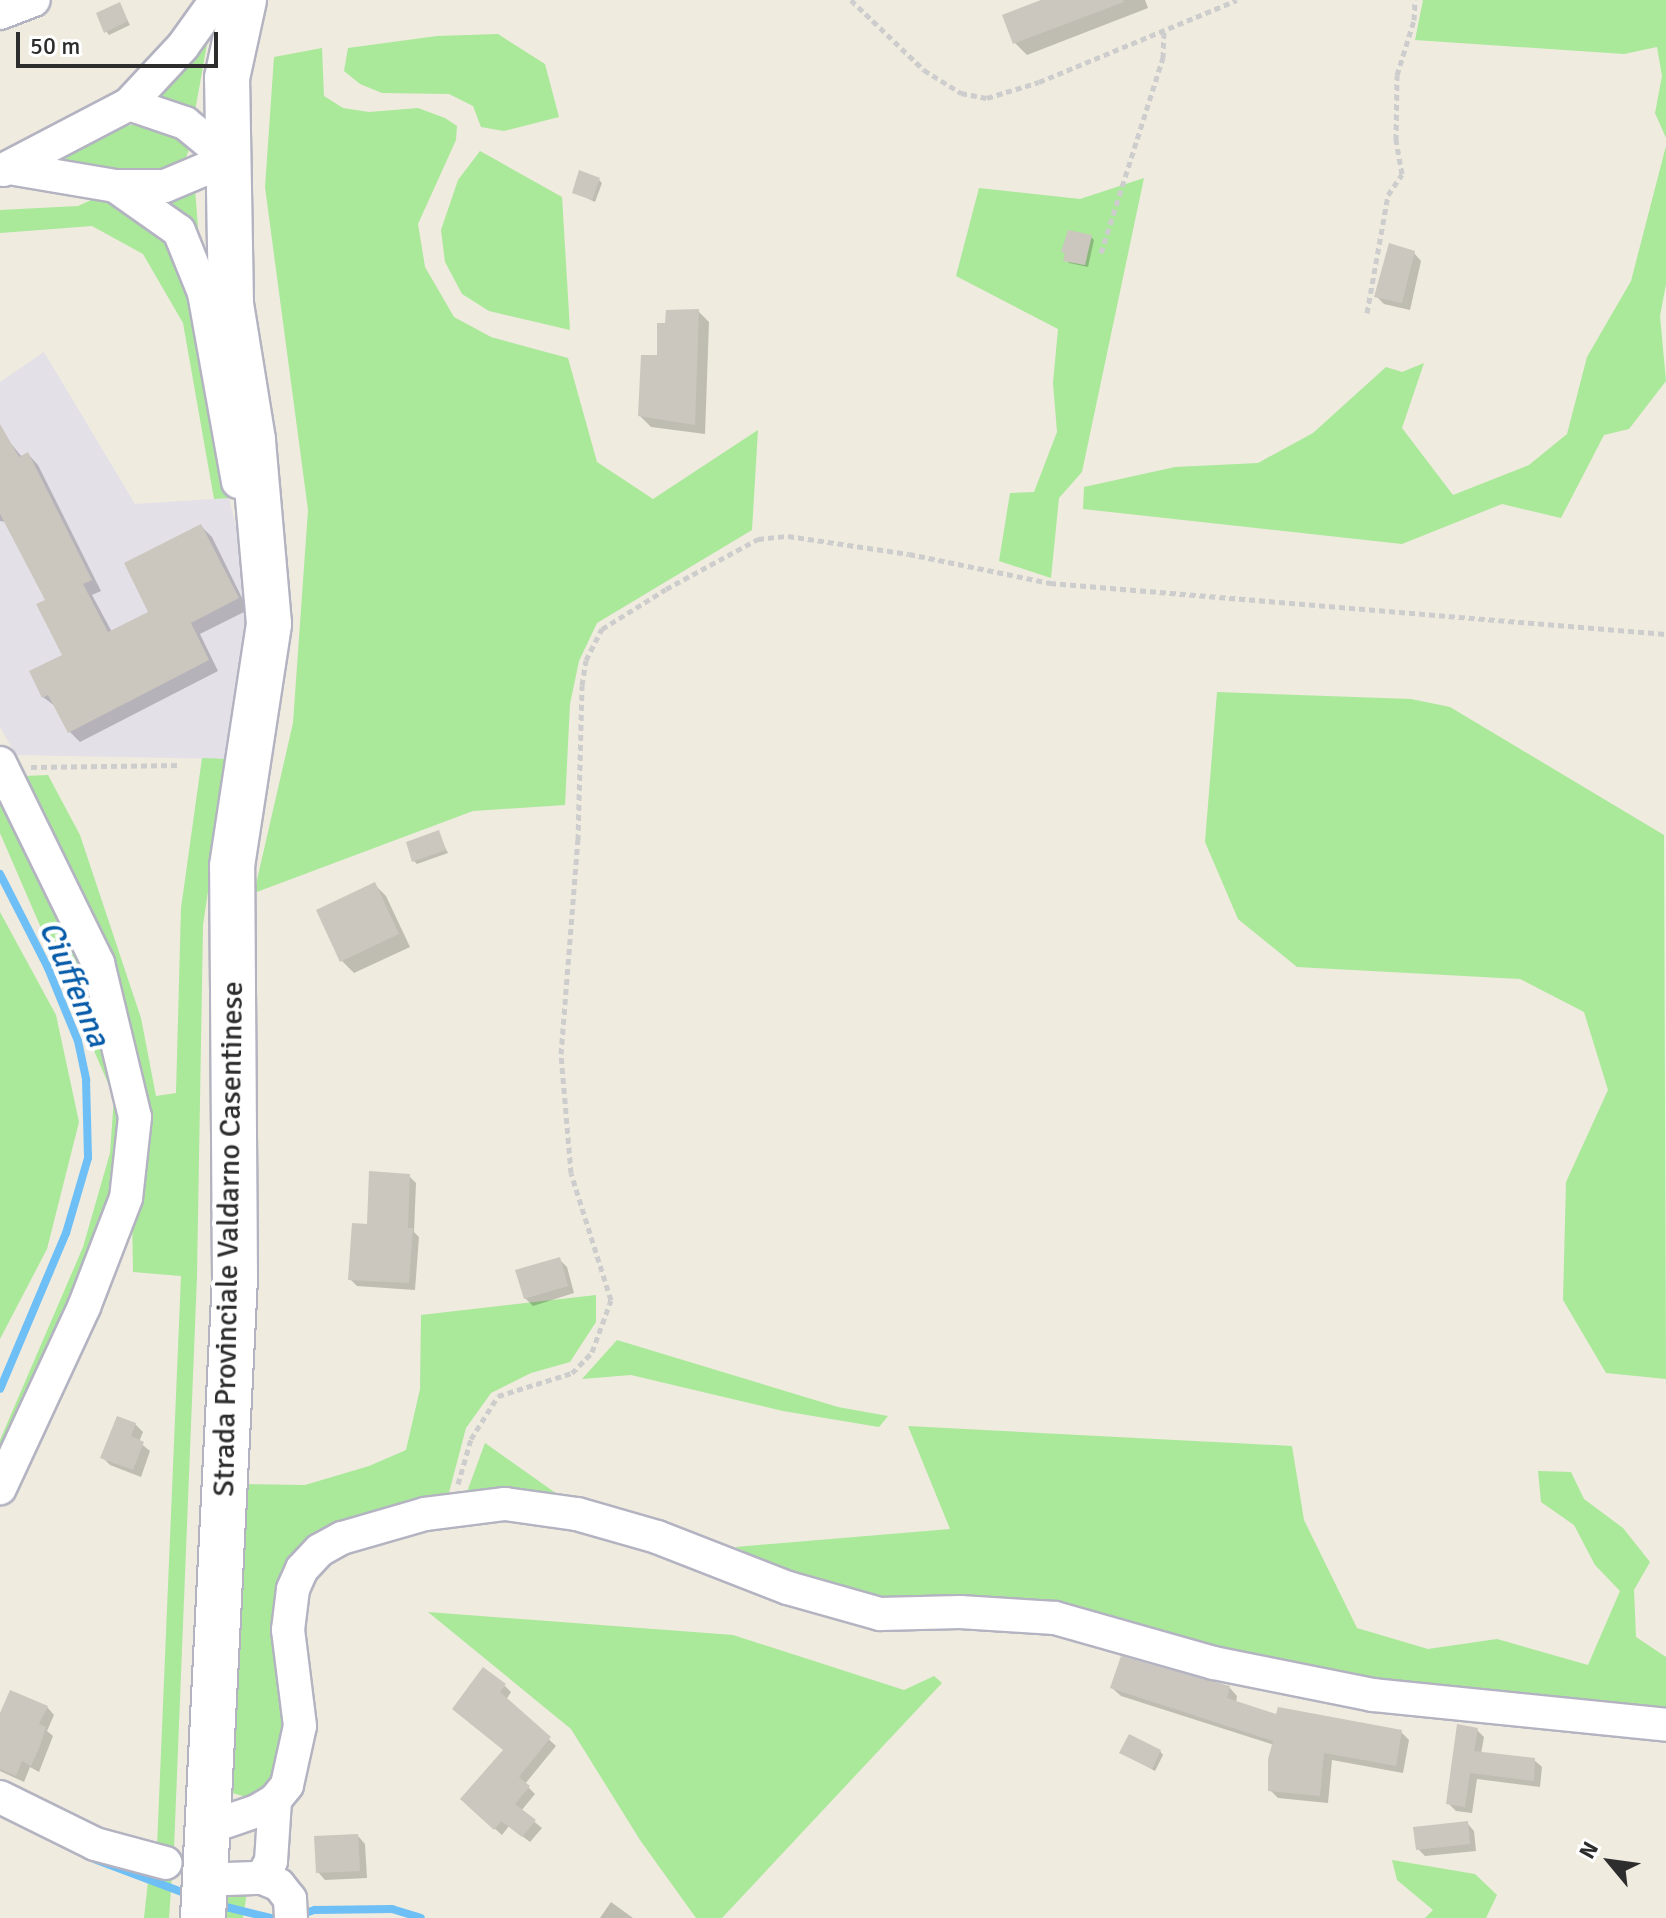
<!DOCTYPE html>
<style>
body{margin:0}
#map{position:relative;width:1666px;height:1918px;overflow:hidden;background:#efebdf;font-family:Signika,sans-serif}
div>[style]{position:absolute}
.industrial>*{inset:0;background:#e3e0e8}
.green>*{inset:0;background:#aae89a}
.shadow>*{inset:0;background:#0003}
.stream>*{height:8px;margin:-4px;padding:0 4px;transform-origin:4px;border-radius:4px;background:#6ebff6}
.building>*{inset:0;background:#cbc7bf}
.path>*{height:5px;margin-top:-2.5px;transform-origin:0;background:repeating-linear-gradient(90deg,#cdcdcd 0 6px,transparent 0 10px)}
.roads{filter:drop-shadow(2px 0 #b3b3c1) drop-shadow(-2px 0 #b3b3c1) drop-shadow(0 2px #b3b3c1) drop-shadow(0 -2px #b3b3c1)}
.street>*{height:32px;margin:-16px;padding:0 16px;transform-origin:16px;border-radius:16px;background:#fff}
.secondary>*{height:44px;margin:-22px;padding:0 22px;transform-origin:22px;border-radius:22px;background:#fff}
span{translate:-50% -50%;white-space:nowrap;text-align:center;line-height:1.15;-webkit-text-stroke:8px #fff;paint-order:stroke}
.street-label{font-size:30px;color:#2d2d2d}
.water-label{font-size:32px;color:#065ba9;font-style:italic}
.north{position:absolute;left:1570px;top:1822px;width:80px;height:80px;-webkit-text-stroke:6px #fff;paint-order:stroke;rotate:299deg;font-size:22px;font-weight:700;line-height:32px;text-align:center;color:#2d2d2d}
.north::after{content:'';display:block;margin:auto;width:28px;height:36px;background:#2d2d2d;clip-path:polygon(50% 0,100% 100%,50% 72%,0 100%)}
.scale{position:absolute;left:16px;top:32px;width:202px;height:36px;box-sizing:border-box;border:4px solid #2d2d2d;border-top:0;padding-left:10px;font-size:24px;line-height:28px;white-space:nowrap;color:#2d2d2d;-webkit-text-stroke:6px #fff;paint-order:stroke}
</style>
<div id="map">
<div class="industrial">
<i style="clip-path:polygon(44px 352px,135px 504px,229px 498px,251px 588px,228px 759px,16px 755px,0 727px,0 382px)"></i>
</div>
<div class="green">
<i style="clip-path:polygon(1423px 0,1666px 0,1666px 138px,1655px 113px,1662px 76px,1657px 47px,1624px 54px,1415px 40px)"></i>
<i style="clip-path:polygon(211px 22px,195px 111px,153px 99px)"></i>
<i style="clip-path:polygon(498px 34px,545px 64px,559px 117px,504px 131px,481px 127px,473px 106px,449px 94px,382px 93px,360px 84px,344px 71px,348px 48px,437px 36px)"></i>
<i style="clip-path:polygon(322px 48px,324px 96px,343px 108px,369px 112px,418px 108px,445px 118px,457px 126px,456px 140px,418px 224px,425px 267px,454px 317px,491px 337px,568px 358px,597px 462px,653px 499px,758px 430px,752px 530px,597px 623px,579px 661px,570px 704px,565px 805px,473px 811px,254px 893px,293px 723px,308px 510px,265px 187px,274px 57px)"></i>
<i style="clip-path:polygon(152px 123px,187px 140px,189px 150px,183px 164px,142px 176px,51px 160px,124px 126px)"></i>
<i style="clip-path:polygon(1666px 146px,1666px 284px,1660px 316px,1666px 381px,1629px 429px,1604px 435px,1561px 518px,1502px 504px,1402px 544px,1083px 509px,1084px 487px,1175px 467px,1258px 463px,1313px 433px,1386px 367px,1402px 372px,1424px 363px,1402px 428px,1453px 495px,1529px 465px,1567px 434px,1587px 357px,1631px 281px)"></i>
<i style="clip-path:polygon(480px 151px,562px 197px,570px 330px,489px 311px,462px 294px,445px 262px,441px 230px,458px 180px)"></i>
<i style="clip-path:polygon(1144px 178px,1082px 472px,1059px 498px,1051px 578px,999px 561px,1010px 493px,1034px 492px,1057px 432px,1053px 383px,1058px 329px,956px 276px,979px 188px,1080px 199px)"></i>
<i style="clip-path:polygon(195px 189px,199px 240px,169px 199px)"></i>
<i style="clip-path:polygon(106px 193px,170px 242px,195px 315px,229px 498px,214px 499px,183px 323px,143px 254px,92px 226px,0 233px,0 210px,78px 206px)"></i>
<i style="clip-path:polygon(1217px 692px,1411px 699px,1450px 707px,1664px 835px,1666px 1379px,1606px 1373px,1563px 1300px,1566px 1182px,1608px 1090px,1584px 1012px,1520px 979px,1297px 967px,1238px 919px,1205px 842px)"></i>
<i style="clip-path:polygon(202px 758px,228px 759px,203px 925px,197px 1276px,174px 1849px,157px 1847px,181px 1276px,133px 1272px,129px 1042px,88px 907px,24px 776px,48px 775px,80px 835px,141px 1018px,156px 1096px,176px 1093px,181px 908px)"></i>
<i style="clip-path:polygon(0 797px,61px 909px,105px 1026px,127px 1115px,118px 1197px,0 1473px,0 1440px,83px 1247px,110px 1153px,114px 1097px,0 833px)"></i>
<i style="clip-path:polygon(0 912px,56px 1015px,79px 1122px,47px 1249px,0 1339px)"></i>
<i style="clip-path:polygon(596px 1295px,596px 1322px,570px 1362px,531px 1373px,491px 1393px,466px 1428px,447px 1500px,340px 1531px,276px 1602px,275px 1658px,290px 1728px,276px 1781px,246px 1797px,229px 1792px,238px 1484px,305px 1485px,369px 1466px,406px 1450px,420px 1389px,421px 1315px)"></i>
<i style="clip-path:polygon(617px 1340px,838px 1407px,888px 1416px,879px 1427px,783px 1411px,631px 1375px,582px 1379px)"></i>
<i style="clip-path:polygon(908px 1426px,1292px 1446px,1304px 1520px,1357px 1628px,1428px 1649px,1497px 1639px,1588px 1665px,1620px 1591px,1595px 1565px,1574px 1525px,1541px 1502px,1538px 1471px,1571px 1472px,1584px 1499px,1623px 1528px,1650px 1562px,1634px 1590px,1636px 1637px,1666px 1657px,1666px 1716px,1373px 1686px,905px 1602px,794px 1574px,735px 1547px,950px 1529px)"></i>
<i style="clip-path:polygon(485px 1443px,574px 1506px,464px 1500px)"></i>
<i style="clip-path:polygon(428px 1612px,733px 1635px,904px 1690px,934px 1676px,942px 1683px,722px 1918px,696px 1918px,640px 1840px,571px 1729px)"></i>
<i style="clip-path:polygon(1392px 1860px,1475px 1874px,1497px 1895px,1486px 1918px,1425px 1918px,1433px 1910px,1397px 1880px)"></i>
<i style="clip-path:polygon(149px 1872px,172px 1875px,169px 1918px,144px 1918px)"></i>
<i style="clip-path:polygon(223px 1889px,247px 1892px,243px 1918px,220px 1918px)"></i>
</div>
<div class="shadow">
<i style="clip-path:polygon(1047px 0,1145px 0,1148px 8px,1027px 55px,1015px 43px)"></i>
<i style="clip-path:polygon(119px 4px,130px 25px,109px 35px,106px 31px)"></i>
<i style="clip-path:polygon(599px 180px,602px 183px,595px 202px,574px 192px)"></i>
<i style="clip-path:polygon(1091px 237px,1094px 240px,1088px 267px,1069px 263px,1066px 260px)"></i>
<i style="clip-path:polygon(1414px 253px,1421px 261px,1410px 310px,1384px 304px,1376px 296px)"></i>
<i style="clip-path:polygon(698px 311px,709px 322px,705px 434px,651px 427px,640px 416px,659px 357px)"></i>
<i style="clip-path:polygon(8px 440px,22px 457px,28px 454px,38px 465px,101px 591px,92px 595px,112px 632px,151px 613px,201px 526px,212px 537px,248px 610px,200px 634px,218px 671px,80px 742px,69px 731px,56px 707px,43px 697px,64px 656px,48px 601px,6px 522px,0 521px,0 444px)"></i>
<i style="clip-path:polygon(438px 833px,448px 853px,417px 864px,414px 861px)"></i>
<i style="clip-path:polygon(374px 884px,386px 896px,410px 947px,354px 973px,342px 961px)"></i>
<i style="clip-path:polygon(409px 1176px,416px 1183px,414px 1232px,419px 1237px,415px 1290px,357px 1286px,350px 1279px,369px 1226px)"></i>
<i style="clip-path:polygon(559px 1259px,567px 1267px,574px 1293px,533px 1306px,525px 1298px)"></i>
<i style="clip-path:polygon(135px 1424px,143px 1432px,139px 1442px,150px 1451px,141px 1477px,110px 1465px,102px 1457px)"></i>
<i style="clip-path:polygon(505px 1686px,511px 1692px,506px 1700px,556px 1746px,525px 1784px,535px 1794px,521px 1811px,542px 1828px,530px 1842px,509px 1826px,502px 1835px,469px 1806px,505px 1751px,462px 1715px)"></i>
<i style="clip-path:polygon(1229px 1687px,1237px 1696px,1236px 1703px,1278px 1716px,1401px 1732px,1409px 1740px,1403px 1773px,1332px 1760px,1328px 1803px,1278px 1798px,1270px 1790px,1274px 1745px,1121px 1696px,1112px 1688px)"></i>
<i style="clip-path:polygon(47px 1707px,54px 1715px,47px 1731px,53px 1736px,39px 1772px,30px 1767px,24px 1782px,0 1771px,0 1724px)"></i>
<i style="clip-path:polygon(1477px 1730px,1484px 1737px,1481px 1754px,1534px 1760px,1542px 1767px,1540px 1787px,1477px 1779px,1472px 1813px,1456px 1811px,1449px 1804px)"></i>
<i style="clip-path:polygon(1160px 1751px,1163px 1755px,1155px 1771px,1122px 1753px)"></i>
<i style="clip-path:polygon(1467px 1823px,1474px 1831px,1476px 1851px,1425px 1856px,1418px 1849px)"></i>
<i style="clip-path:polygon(358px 1836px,365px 1844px,367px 1878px,325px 1880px,318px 1872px)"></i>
<i style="clip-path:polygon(611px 1902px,633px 1918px,600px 1918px)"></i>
</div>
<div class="stream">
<i style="left:0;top:874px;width:106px;rotate:62.9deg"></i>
<i style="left:48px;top:968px;width:79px;rotate:67.7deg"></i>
<i style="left:78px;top:1041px;width:40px;rotate:78deg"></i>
<i style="left:86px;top:1080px;width:78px;rotate:88.5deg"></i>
<i style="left:88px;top:1158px;width:78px;rotate:106.3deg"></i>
<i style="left:66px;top:1233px;width:169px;rotate:112.9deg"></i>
<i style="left:94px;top:1859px;width:103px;rotate:20.6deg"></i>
<i style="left:218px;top:1905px;width:55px;rotate:13.8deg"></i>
<i style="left:296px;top:1916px;width:20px;rotate:-18deg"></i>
<i style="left:315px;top:1910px;width:77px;rotate:-0.7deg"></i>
<i style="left:392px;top:1909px;width:30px;rotate:17deg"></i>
</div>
<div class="building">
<i style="clip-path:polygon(1041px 0,1123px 0,1124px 2px,1013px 44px,1002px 15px)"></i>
<i style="clip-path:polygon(120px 2px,128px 21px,104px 33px,96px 13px)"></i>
<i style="clip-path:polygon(579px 170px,600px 178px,592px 200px,572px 193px)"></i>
<i style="clip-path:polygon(1068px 230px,1092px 235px,1085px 265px,1063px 261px,1065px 253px,1061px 252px)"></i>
<i style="clip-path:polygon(1389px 243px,1415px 251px,1402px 303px,1374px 297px)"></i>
<i style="clip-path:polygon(699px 309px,695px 425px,638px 416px,641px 355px,657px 355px,657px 323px,665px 323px,666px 310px)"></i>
<i style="clip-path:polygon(0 424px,19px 457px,28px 452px,92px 580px,83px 584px,108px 632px,148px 612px,124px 563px,201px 524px,239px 598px,191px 623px,209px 660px,68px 733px,48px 695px,42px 698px,29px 671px,62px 655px,36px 604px,45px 600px,0 514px)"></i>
<i style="clip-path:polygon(439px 830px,446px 850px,412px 862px,406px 842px)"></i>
<i style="clip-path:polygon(375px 882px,399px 934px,340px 962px,316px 910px)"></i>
<i style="clip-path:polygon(369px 1171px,410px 1174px,408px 1228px,413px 1228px,409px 1283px,348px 1280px,352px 1223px,367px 1224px)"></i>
<i style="clip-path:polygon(560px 1257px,568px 1286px,524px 1299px,515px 1270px)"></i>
<i style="clip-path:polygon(117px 1416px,136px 1423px,131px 1436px,144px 1442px,133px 1470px,100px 1458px)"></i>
<i style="clip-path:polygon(1121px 1656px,1230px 1686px,1227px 1698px,1276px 1714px,1278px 1707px,1402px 1730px,1396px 1766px,1324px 1753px,1320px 1796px,1268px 1791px,1268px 1759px,1273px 1741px,1110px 1688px)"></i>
<i style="clip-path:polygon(483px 1667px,506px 1684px,500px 1692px,551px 1737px,519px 1777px,530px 1786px,515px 1804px,536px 1820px,522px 1837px,501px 1821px,494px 1830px,460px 1799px,503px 1750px,452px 1709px)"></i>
<i style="clip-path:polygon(10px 1690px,48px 1706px,39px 1724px,46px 1727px,40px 1746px,31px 1766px,22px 1761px,16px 1776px,0 1769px,0 1713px)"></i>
<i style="clip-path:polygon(1457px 1724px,1478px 1728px,1474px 1751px,1535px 1758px,1534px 1781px,1470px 1773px,1465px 1807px,1446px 1804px)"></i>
<i style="clip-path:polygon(1129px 1734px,1161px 1750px,1152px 1769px,1119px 1753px)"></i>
<i style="clip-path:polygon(1468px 1821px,1470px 1844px,1416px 1850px,1413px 1827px)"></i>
<i style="clip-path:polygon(358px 1834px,360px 1871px,316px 1873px,314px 1836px)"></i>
</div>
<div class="path">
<i style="left:851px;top:0;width:101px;rotate:43.8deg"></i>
<i style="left:924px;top:70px;width:44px;rotate:31.9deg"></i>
<i style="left:961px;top:93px;width:26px;rotate:11deg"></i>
<i style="left:987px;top:98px;width:54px;rotate:-17.1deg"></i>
<i style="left:1039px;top:82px;width:214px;rotate:-22.5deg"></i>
<i style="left:1101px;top:253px;width:205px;rotate:-72.4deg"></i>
<i style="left:1163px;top:58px;width:29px;rotate:-88deg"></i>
<i style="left:1367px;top:313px;width:120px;rotate:-79.9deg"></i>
<i style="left:1388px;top:195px;width:25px;rotate:-56deg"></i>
<i style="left:1402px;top:174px;width:35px;rotate:-100deg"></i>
<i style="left:1396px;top:140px;width:65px;rotate:-89.1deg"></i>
<i style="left:1397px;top:75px;width:58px;rotate:-72.8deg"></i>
<i style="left:1414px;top:20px;width:20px;rotate:-87deg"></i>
<i style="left:31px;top:767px;width:150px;rotate:-0.8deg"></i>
<i style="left:458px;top:1484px;width:47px;rotate:-73.9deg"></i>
<i style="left:471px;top:1439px;width:51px;rotate:-57.9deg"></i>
<i style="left:498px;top:1396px;width:77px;rotate:-17.3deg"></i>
<i style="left:572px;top:1373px;width:29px;rotate:-46deg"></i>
<i style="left:592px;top:1352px;width:55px;rotate:-69.9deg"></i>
<i style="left:611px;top:1300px;width:133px;rotate:-107.5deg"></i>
<i style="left:571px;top:1173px;width:119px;rotate:-94.8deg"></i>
<i style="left:561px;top:1054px;width:215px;rotate:-85.5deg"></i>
<i style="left:578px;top:840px;width:155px;rotate:-88.5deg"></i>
<i style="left:582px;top:685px;width:25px;rotate:-81deg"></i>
<i style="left:586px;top:660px;width:35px;rotate:-63deg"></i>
<i style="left:602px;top:629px;width:75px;rotate:-32deg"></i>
<i style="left:666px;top:589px;width:105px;rotate:-28.5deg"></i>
<i style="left:758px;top:539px;width:30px;rotate:-6deg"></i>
<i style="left:788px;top:536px;width:122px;rotate:8.5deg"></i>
<i style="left:909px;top:554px;width:144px;rotate:11.6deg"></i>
<i style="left:1050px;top:583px;width:618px;rotate:4.73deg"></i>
</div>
<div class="roads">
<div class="street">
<i style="left:0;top:13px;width:36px;rotate:-21deg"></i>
<i style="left:9px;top:168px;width:108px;rotate:9.6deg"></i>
<i style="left:115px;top:186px;width:78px;rotate:35.1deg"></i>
<i style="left:179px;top:231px;width:67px;rotate:68deg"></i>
<i style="left:204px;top:293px;width:192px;rotate:79.8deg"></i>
<i style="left:3px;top:170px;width:142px;rotate:-27.6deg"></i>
<i style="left:129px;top:104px;width:79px;rotate:-47deg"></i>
<i style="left:183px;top:46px;width:57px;rotate:-54.3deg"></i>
<i style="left:115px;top:186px;width:50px"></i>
<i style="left:165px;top:186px;width:69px;rotate:-22.9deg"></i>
<i style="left:229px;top:159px;width:57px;rotate:-140.7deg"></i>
<i style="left:185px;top:123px;width:59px;rotate:-161.3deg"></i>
<i style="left:0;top:763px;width:223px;rotate:63.9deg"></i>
<i style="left:98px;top:963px;width:158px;rotate:76.5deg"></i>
<i style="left:135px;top:1117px;width:81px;rotate:96.3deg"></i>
<i style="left:126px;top:1198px;width:117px;rotate:111.1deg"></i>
<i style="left:84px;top:1307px;width:200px;rotate:114.9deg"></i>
<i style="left:0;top:1797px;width:106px;rotate:26.3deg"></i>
<i style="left:95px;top:1844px;width:73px;rotate:15deg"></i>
<i style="left:210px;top:1827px;width:50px;rotate:-18.8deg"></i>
<i style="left:257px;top:1811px;width:21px;rotate:-31deg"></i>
<i style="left:275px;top:1800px;width:19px;rotate:-51deg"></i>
<i style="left:287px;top:1785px;width:60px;rotate:-77.6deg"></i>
<i style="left:300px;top:1726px;width:97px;rotate:-97.1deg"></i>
<i style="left:288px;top:1630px;width:41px;rotate:-83deg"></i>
<i style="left:293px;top:1589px;width:22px;rotate:-66deg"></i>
<i style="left:302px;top:1569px;width:26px;rotate:-47deg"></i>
<i style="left:320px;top:1550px;width:25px;rotate:-29deg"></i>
<i style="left:342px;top:1538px;width:86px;rotate:-16.1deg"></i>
<i style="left:425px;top:1514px;width:81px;rotate:-7.1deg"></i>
<i style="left:505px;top:1504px;width:73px;rotate:7.9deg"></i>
<i style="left:577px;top:1514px;width:83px;rotate:16deg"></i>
<i style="left:657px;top:1537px;width:141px;rotate:21.3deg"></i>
<i style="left:788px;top:1588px;width:96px;rotate:15.8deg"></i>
<i style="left:880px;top:1614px;width:80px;rotate:-1.4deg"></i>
<i style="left:960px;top:1612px;width:95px;rotate:3.6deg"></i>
<i style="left:1055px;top:1618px;width:165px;rotate:15.8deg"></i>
<i style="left:1214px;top:1663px;width:162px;rotate:11.4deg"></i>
<i style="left:1373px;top:1695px;width:295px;rotate:5.8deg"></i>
<i style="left:262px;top:1878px;width:19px;rotate:-62deg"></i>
<i style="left:271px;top:1861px;width:61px;rotate:-86.2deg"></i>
<i style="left:227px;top:1879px;width:35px;rotate:-2deg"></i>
<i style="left:262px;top:1878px;width:18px;rotate:22deg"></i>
<i style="left:279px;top:1885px;width:18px;rotate:52deg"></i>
<i style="left:290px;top:1899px;width:19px;rotate:87deg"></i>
</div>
<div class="secondary">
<i style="left:203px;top:1918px;width:642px;rotate:-87.14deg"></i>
<i style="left:235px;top:1277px;width:411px;rotate:-90.4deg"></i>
<i style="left:232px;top:866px;width:245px;rotate:-81.3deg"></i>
<i style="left:269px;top:624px;width:185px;rotate:-95deg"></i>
<i style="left:253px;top:440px;width:138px;rotate:-99.2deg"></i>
<i style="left:231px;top:304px;width:226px;rotate:-91deg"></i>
<i style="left:227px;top:78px;width:80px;rotate:-77.7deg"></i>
</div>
</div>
<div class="street-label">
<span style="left:229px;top:1239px;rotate:-89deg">Strada Provinciale Valdarno Casentinese</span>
</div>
<div class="water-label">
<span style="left:74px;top:984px;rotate:67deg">Ciuffenna</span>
</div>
<div class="north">N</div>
<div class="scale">50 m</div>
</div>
